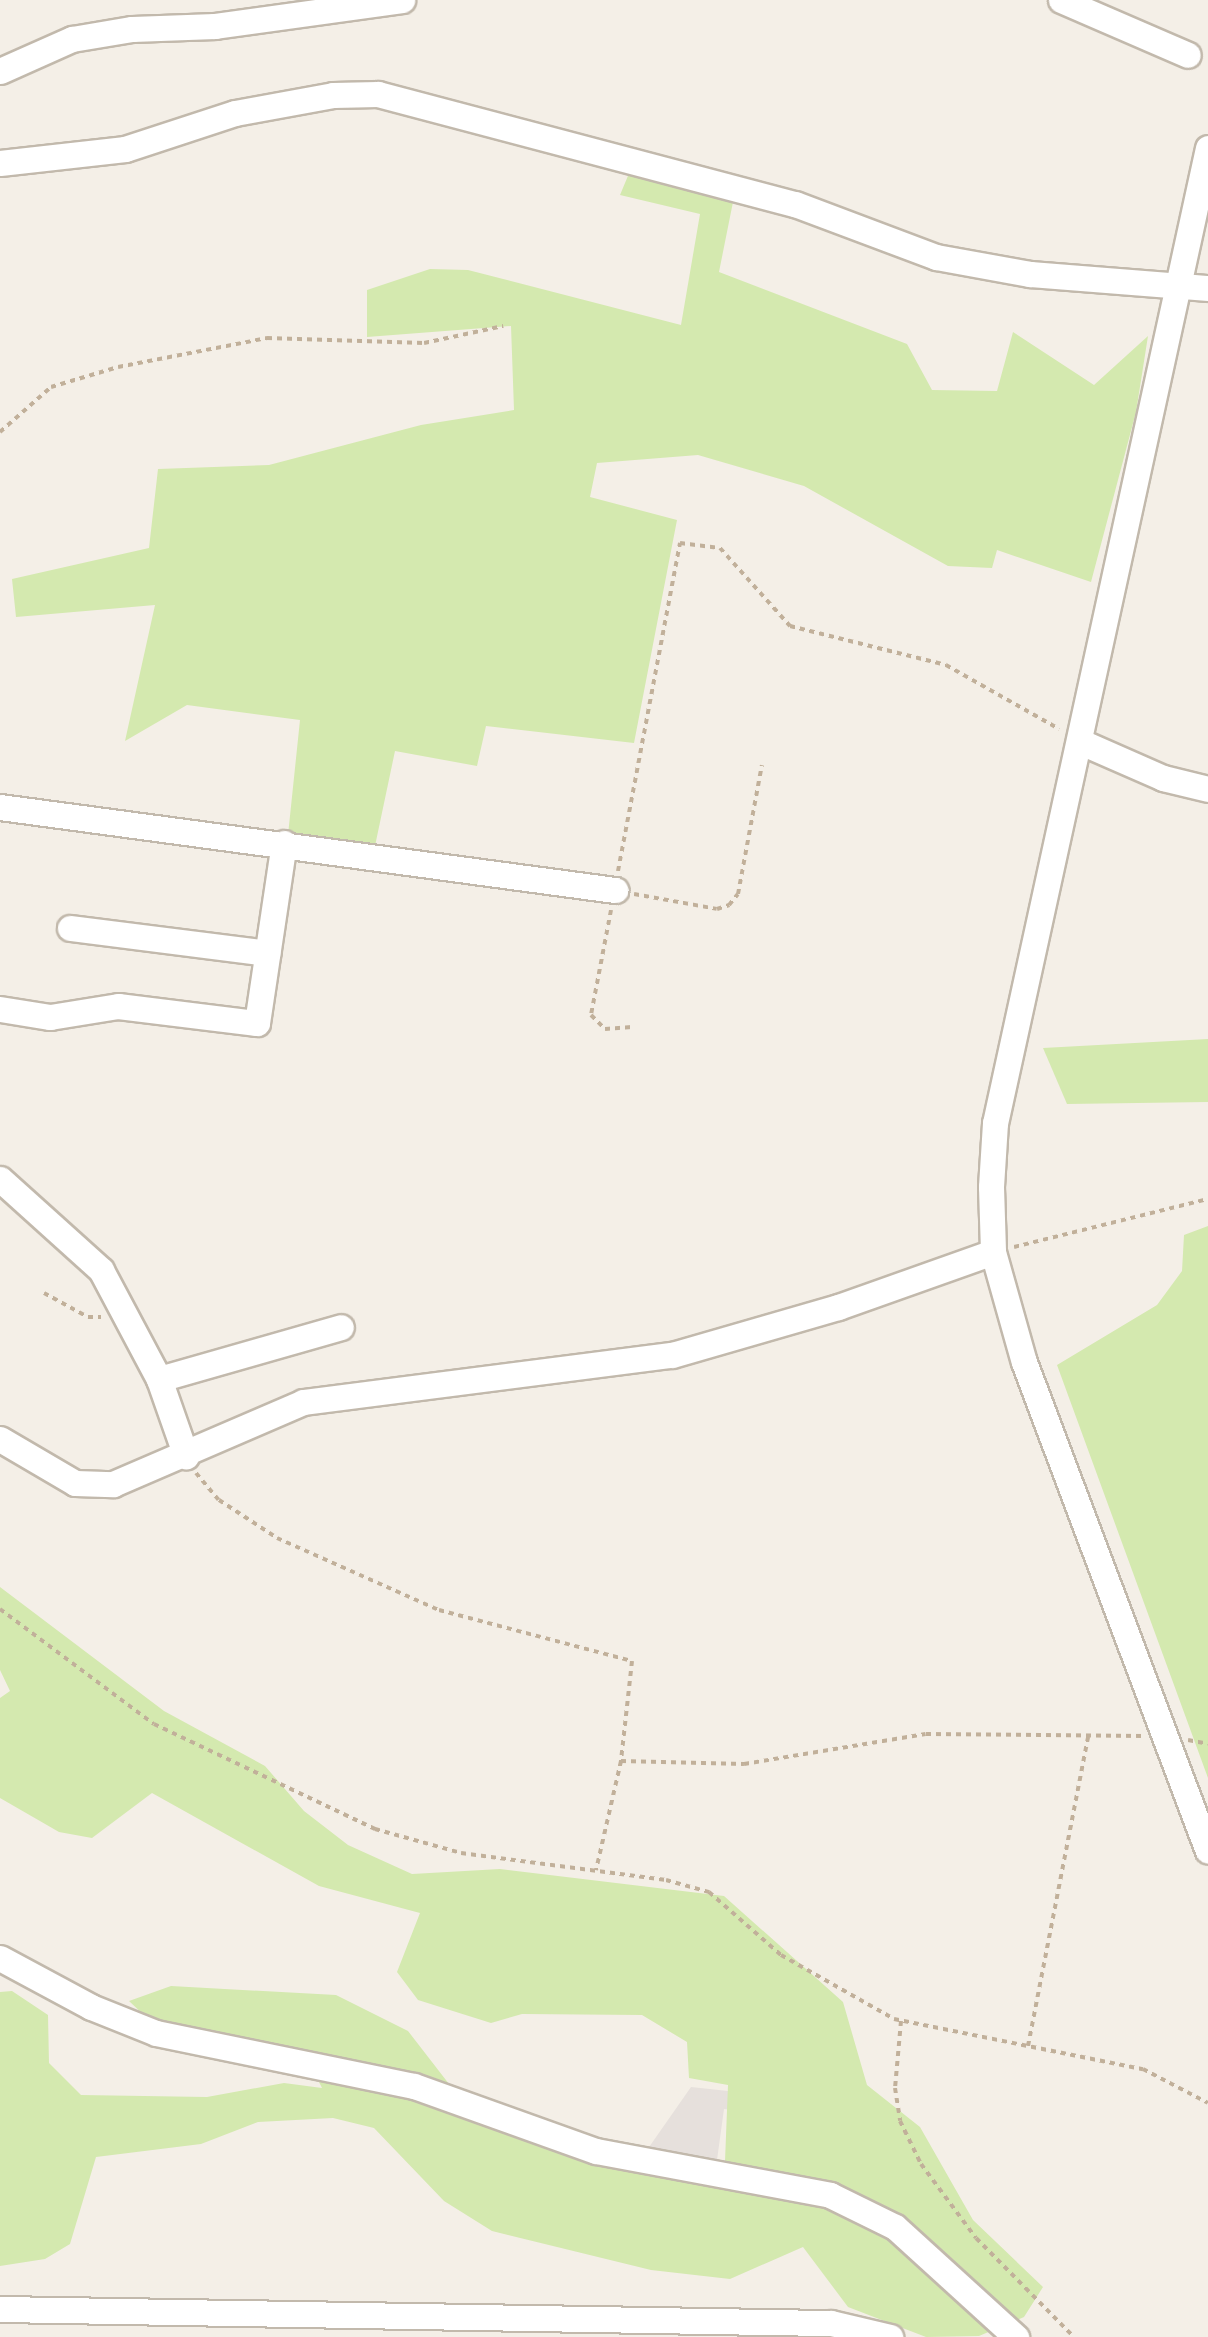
<!DOCTYPE html>
<style>
body{margin:0}
#map{position:relative;width:1208px;height:2337px;overflow:hidden;background:#f4efe7;font-family:Roboto,sans-serif}
div>[style]{position:absolute}
.industrial>*{inset:0;background:#e6e0dc}
.green>*{inset:0;background:#d4e9af}
.path>*{height:4px;margin-top:-2px;transform-origin:0;background:repeating-linear-gradient(90deg,#c1b09a 0 5px,transparent 0 10px)}
.roads{filter:drop-shadow(2px 0 #c2b9ac) drop-shadow(-2px 0 #c2b9ac) drop-shadow(0 2px #c2b9ac) drop-shadow(0 -2px #c2b9ac)}
.minor>*{height:25px;margin:-12.5px;padding:0 12.5px;transform-origin:12.5px;border-radius:12.5px;background:#fff}
span{translate:-50% -50%;white-space:nowrap;text-align:center;line-height:1.15;-webkit-text-stroke:8px #fff;paint-order:stroke}
</style>
<div id="map">
<div class="industrial">
<i style="clip-path:polygon(691px 2087px,737px 2092px,734px 2110px,724px 2109px,717px 2160px,647px 2150px)"></i>
</div>
<div class="green">
<i style="clip-path:polygon(630px 171px,734px 197px,719px 272px,907px 344px,932px 390px,997px 391px,1013px 332px,1094px 385px,1148px 336px,1136px 412px,1091px 582px,997px 550px,992px 568px,948px 566px,804px 486px,698px 455px,597px 463px,590px 497px,677px 520px,634px 743px,486px 726px,477px 766px,395px 751px,375px 846px,288px 835px,300px 720px,187px 705px,125px 741px,155px 605px,16px 617px,12px 579px,149px 548px,158px 469px,269px 465px,421px 425px,514px 410px,511px 326px,367px 337px,367px 290px,430px 269px,468px 270px,681px 325px,700px 214px,620px 195px)"></i>
<i style="clip-path:polygon(1208px 1039px,1208px 1102px,1067px 1104px,1043px 1048px)"></i>
<i style="clip-path:polygon(1208px 1226px,1208px 1778px,1057px 1365px,1157px 1305px,1182px 1271px,1184px 1235px)"></i>
<i style="clip-path:polygon(0 1587px,164px 1711px,265px 1766px,304px 1811px,348px 1845px,412px 1874px,500px 1869px,724px 1896px,843px 2002px,867px 2085px,920px 2127px,973px 2220px,1043px 2287px,1024px 2317px,979px 2336px,926px 2337px,848px 2307px,803px 2247px,730px 2279px,651px 2270px,492px 2231px,444px 2201px,374px 2128px,333px 2118px,258px 2122px,201px 2144px,96px 2157px,70px 2244px,45px 2259px,0 2266px,0 1992px,12px 1991px,48px 2015px,49px 2063px,81px 2095px,207px 2097px,284px 2083px,322px 2088px,307px 2058px,147px 2018px,129px 2001px,171px 1986px,336px 1995px,408px 2031px,473px 2115px,614px 2164px,725px 2161px,728px 2085px,689px 2078px,687px 2042px,642px 2015px,522px 2014px,491px 2023px,418px 2000px,397px 1972px,420px 1913px,319px 1886px,152px 1793px,92px 1838px,59px 1832px,0 1798px,0 1698px,10px 1691px,0 1670px)"></i>
</div>
<div class="path">
<i style="left:0;top:432px;width:68px;rotate:-41.4deg"></i>
<i style="left:51px;top:387px;width:70px;rotate:-16.6deg"></i>
<i style="left:118px;top:367px;width:152px;rotate:-11deg"></i>
<i style="left:267px;top:338px;width:157px;rotate:1.8deg"></i>
<i style="left:424px;top:343px;width:81px;rotate:-12.1deg"></i>
<i style="left:618px;top:871px;width:334px;rotate:-79.3deg"></i>
<i style="left:680px;top:543px;width:40px;rotate:7.1deg"></i>
<i style="left:720px;top:548px;width:105px;rotate:48.1deg"></i>
<i style="left:790px;top:626px;width:161px;rotate:14deg"></i>
<i style="left:946px;top:665px;width:130px;rotate:29.5deg"></i>
<i style="left:634px;top:894px;width:84px;rotate:10.2deg"></i>
<i style="left:717px;top:909px;width:13px;rotate:-18deg"></i>
<i style="left:729px;top:905px;width:14px;rotate:-51deg"></i>
<i style="left:738px;top:894px;width:131px;rotate:-79.5deg"></i>
<i style="left:611px;top:910px;width:107px;rotate:100.8deg"></i>
<i style="left:591px;top:1015px;width:20px;rotate:45deg"></i>
<i style="left:605px;top:1029px;width:27px;rotate:-4deg"></i>
<i style="left:1014px;top:1247px;width:200px;rotate:-13.9deg"></i>
<i style="left:44px;top:1293px;width:50px;rotate:28.6deg"></i>
<i style="left:88px;top:1317px;width:13px"></i>
<i style="left:196px;top:1473px;width:35px;rotate:50deg"></i>
<i style="left:219px;top:1500px;width:69px;rotate:33.2deg"></i>
<i style="left:277px;top:1538px;width:177px;rotate:24deg"></i>
<i style="left:439px;top:1610px;width:200px;rotate:14.8deg"></i>
<i style="left:632px;top:1661px;width:101px;rotate:96.3deg"></i>
<i style="left:621px;top:1761px;width:112px;rotate:102.9deg"></i>
<i style="left:0;top:1609px;width:192px;rotate:36.8deg"></i>
<i style="left:154px;top:1724px;width:245px;rotate:25.4deg"></i>
<i style="left:375px;top:1829px;width:89px;rotate:15.6deg"></i>
<i style="left:461px;top:1853px;width:207px;rotate:7.5deg"></i>
<i style="left:666px;top:1880px;width:45px;rotate:15.6deg"></i>
<i style="left:709px;top:1892px;width:96px;rotate:41.2deg"></i>
<i style="left:781px;top:1955px;width:130px;rotate:29.5deg"></i>
<i style="left:894px;top:2019px;width:254px;rotate:11.4deg"></i>
<i style="left:1143px;top:2069px;width:73px;rotate:27.6deg"></i>
<i style="left:1188px;top:1740px;width:20px;rotate:11deg"></i>
<i style="left:621px;top:1761px;width:123px;rotate:1.4deg"></i>
<i style="left:744px;top:1764px;width:184px;rotate:-9.4deg"></i>
<i style="left:926px;top:1734px;width:218px;rotate:0.5deg"></i>
<i style="left:901px;top:2021px;width:67px;rotate:95.1deg"></i>
<i style="left:895px;top:2088px;width:33px;rotate:81deg"></i>
<i style="left:900px;top:2121px;width:48px;rotate:64deg"></i>
<i style="left:921px;top:2164px;width:92px;rotate:53.4deg"></i>
<i style="left:976px;top:2238px;width:139px;rotate:45.3deg"></i>
<i style="left:1028px;top:2046px;width:315px;rotate:-79deg"></i>
</div>
<div class="roads">
<div class="minor">
<i style="left:1061px;top:0;width:138px;rotate:23.4deg"></i>
<i style="left:0;top:71px;width:79px;rotate:-24deg"></i>
<i style="left:72px;top:39px;width:61px;rotate:-9.5deg"></i>
<i style="left:132px;top:29px;width:83px;rotate:-2.1deg"></i>
<i style="left:215px;top:26px;width:189px;rotate:-7.9deg"></i>
<i style="left:1208px;top:148px;width:998px;rotate:102.32deg"></i>
<i style="left:995px;top:1123px;width:64px;rotate:93.6deg"></i>
<i style="left:991px;top:1187px;width:65px;rotate:88.2deg"></i>
<i style="left:993px;top:1252px;width:114px;rotate:74.3deg"></i>
<i style="left:1024px;top:1362px;width:522px;rotate:69.38deg"></i>
<i style="left:0;top:163px;width:126px;rotate:-6.4deg"></i>
<i style="left:125px;top:149px;width:116px;rotate:-18.1deg"></i>
<i style="left:235px;top:113px;width:100px;rotate:-10.4deg"></i>
<i style="left:333px;top:95px;width:45px;rotate:-1.3deg"></i>
<i style="left:378px;top:94px;width:431px;rotate:14.8deg"></i>
<i style="left:795px;top:204px;width:151px;rotate:20.6deg"></i>
<i style="left:936px;top:257px;width:96px;rotate:10.3deg"></i>
<i style="left:1030px;top:274px;width:179px;rotate:4.5deg"></i>
<i style="left:1081px;top:742px;width:90px;rotate:23.7deg"></i>
<i style="left:1163px;top:778px;width:46px;rotate:13.7deg"></i>
<i style="left:0;top:807px;width:621px;rotate:7.69deg"></i>
<i style="left:70px;top:928px;width:199px;rotate:7.2deg"></i>
<i style="left:0;top:1009px;width:51px;rotate:9.1deg"></i>
<i style="left:50px;top:1017px;width:69px;rotate:-9.2deg"></i>
<i style="left:118px;top:1006px;width:140px;rotate:7deg"></i>
<i style="left:257px;top:1023px;width:182px;rotate:-81.5deg"></i>
<i style="left:0;top:1179px;width:136px;rotate:42deg"></i>
<i style="left:101px;top:1270px;width:123px;rotate:62deg"></i>
<i style="left:159px;top:1379px;width:82px;rotate:70.7deg"></i>
<i style="left:159px;top:1379px;width:189px;rotate:-15.9deg"></i>
<i style="left:0;top:1439px;width:87px;rotate:30.4deg"></i>
<i style="left:75px;top:1483px;width:38px;rotate:2deg"></i>
<i style="left:113px;top:1484px;width:207px;rotate:-23.3deg"></i>
<i style="left:303px;top:1402px;width:372px;rotate:-7.3deg"></i>
<i style="left:672px;top:1355px;width:173px;rotate:-16.1deg"></i>
<i style="left:838px;top:1307px;width:164px;rotate:-19.5deg"></i>
<i style="left:0;top:1958px;width:103px;rotate:28.3deg"></i>
<i style="left:91px;top:2007px;width:70px;rotate:21.8deg"></i>
<i style="left:156px;top:2033px;width:263px;rotate:11.6deg"></i>
<i style="left:414px;top:2086px;width:193px;rotate:19.7deg"></i>
<i style="left:596px;top:2151px;width:238px;rotate:10.6deg"></i>
<i style="left:830px;top:2195px;width:72px;rotate:26.2deg"></i>
<i style="left:895px;top:2227px;width:164px;rotate:42.3deg"></i>
<i style="left:0;top:2309px;width:831px;rotate:0.97deg"></i>
<i style="left:831px;top:2323px;width:61px;rotate:13.3deg"></i>
</div>
</div>
</div>
